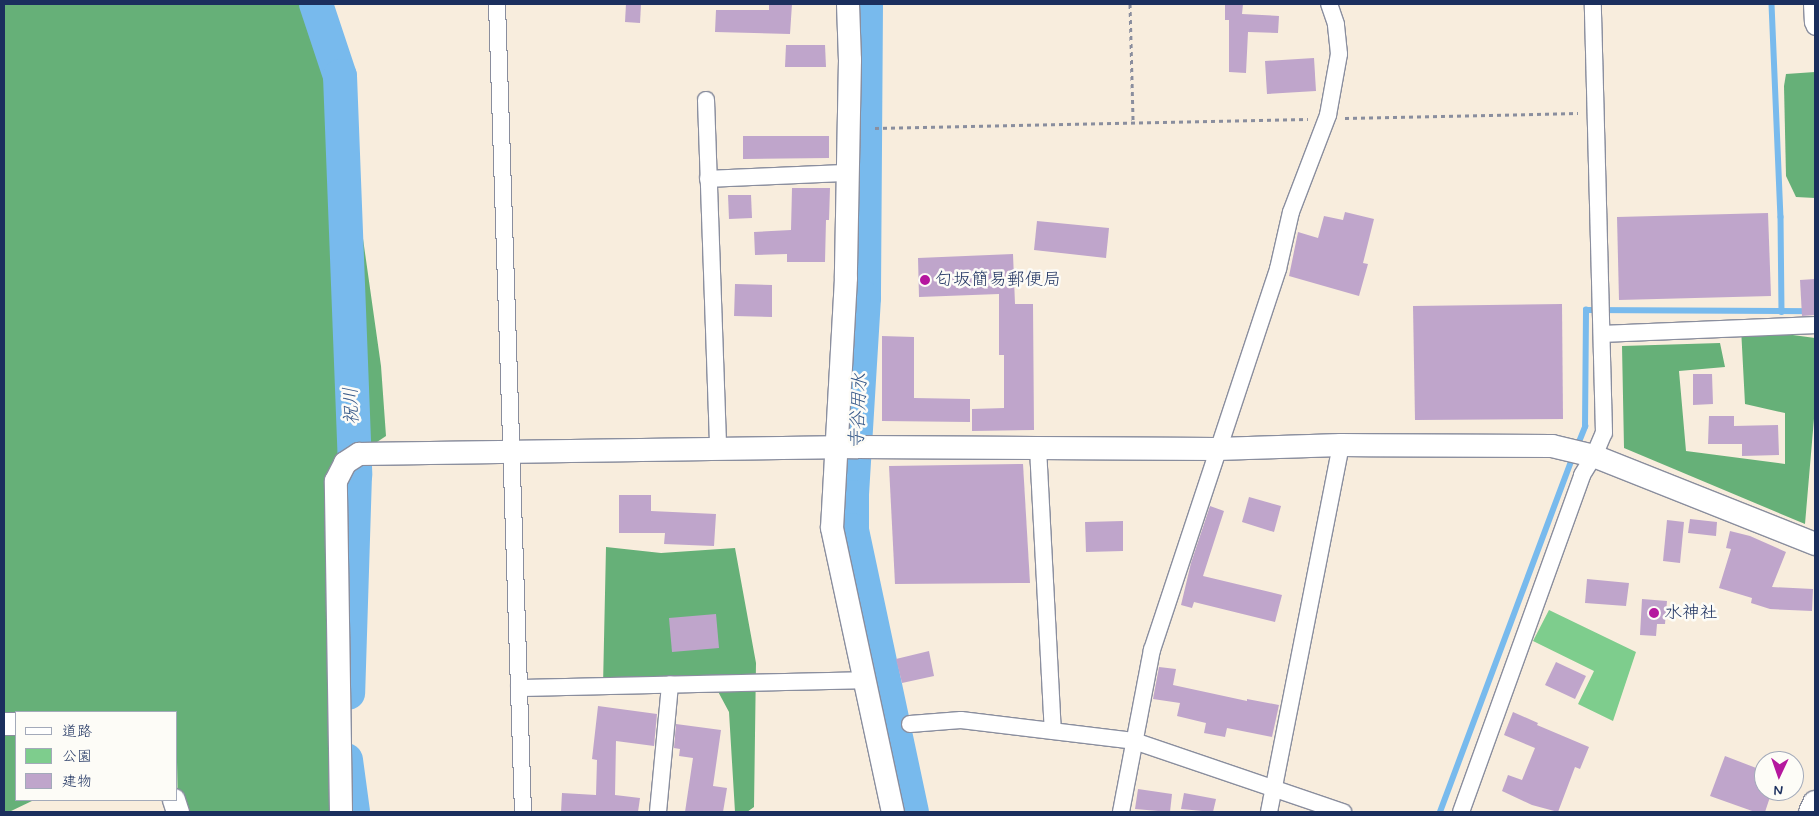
<!DOCTYPE html>
<meta charset="utf-8">
<style>
body{margin:0}
#map{position:relative;width:1819px;height:816px;overflow:hidden;background:#f8eddd;font-family:Mynerve,"Klee One",sans-serif}
div>[style]{position:absolute}
.green>*{inset:0;background:#7ecd8d}
.forest>*{inset:0;background:#66b078}
.stream>*{height:5.5px;margin:-2.75px;padding:0 2.75px;transform-origin:2.75px;border-radius:2.75px;background:#78baed}
.river>*{height:34px;margin:-17px;padding:0 17px;transform-origin:17px;border-radius:17px;background:#78baed}
.building>*{inset:0;background:#bfa5cb}
.path>*{height:3px;margin-top:-1.5px;transform-origin:0;background:repeating-linear-gradient(90deg,#8a8e9e 0 4px,transparent 0 8px)}
.roads{filter:drop-shadow(1px 0 #8a8e9e) drop-shadow(-1px 0 #8a8e9e) drop-shadow(0 1px #8a8e9e) drop-shadow(0 -1px #8a8e9e)}
.street>*{height:16px;margin:-8px;padding:0 8px;transform-origin:8px;border-radius:8px;background:#fff}
.secondary>*{height:22px;margin:-11px;padding:0 11px;transform-origin:11px;border-radius:11px;background:#fff}
.primary>*{height:25px;margin:-12.5px;padding:0 12.5px;transform-origin:12.5px;border-radius:12.5px;background:#fff}
.dots>*{width:14px;height:14px;translate:-50% -50%;box-sizing:border-box;border:2px solid #fdfcf7;border-radius:50%}
span{translate:-50% -50%;white-space:nowrap;text-align:center;line-height:1.15;-webkit-text-stroke:5px #fdfcf7;paint-order:stroke}
.poi-label{font-size:18px;color:#1b2f5e}
.left{translate:0 -50%;text-align:left}
.water-label{font-size:19px;color:#375989;font-style:italic}
.frame{position:absolute;inset:0;border:5px solid #1b2f5e;pointer-events:none}
.legend{position:absolute;left:15px;top:711px;width:162px;height:90px;box-sizing:border-box;background:#fdfcf7;border:1px solid #a3aaba;margin:0;padding:6px 9px;list-style:none;font-size:15px;color:#1b2f5e}
.legend li{display:flex;align-items:center;gap:10px;height:25px}
.legend b{width:25px;border:1px solid #a3aaba}
.north{position:absolute;left:1754px;top:751px;width:50px;height:50px;box-sizing:border-box;background:#fdfcf7;border:1px solid #a3aaba;border-radius:50%;rotate:183deg;font-size:14px;font-weight:700;line-height:20px;text-align:center;color:#1b2f5e}
.north::after{content:'';display:block;margin:auto;width:18px;height:22px;background:#b5179e;clip-path:polygon(50% 0,100% 100%,50% 72%,0 100%)}
</style>
<div id="map">
<div class="green">
<i style="clip-path:polygon(1549px 610px,1636px 652px,1613px 721px,1578px 704px,1594px 671px,1533px 641px)"></i>
</div>
<div class="forest">
<i style="clip-path:polygon(4px 4px,316px 4px,340px 76px,381px 366px,386px 436px,335px 470px,352px 812px,178px 812px,176px 712px,16px 712px,16px 800px,34px 800px,9px 812px,4px 812px)"></i>
<i style="clip-path:polygon(1815px 72px,1815px 198px,1796px 197px,1786px 176px,1784px 86px,1786px 74px)"></i>
<i style="clip-path:polygon(1741px 328px,1815px 338px,1815px 407px,1805px 524px,1624px 448px,1622px 346px,1720px 343px,1725px 367px,1679px 371px,1686px 451px,1785px 464px,1785px 413px,1745px 404px)"></i>
<i style="clip-path:polygon(606px 547px,661px 553px,735px 548px,756px 663px,754px 807px,747px 812px,735px 812px,729px 712px,714px 684px,603px 686px)"></i>
</div>
<div class="stream">
<i style="left:1772px;top:4px;width:213px;rotate:87.6deg"></i>
<i style="left:1781px;top:217px;width:95px;rotate:89.4deg"></i>
<i style="left:1577px;top:447px;width:22px;rotate:-68deg"></i>
<i style="left:1585px;top:427px;width:117px;rotate:-89.5deg"></i>
<i style="left:1586px;top:310px;width:229px;rotate:0.3deg"></i>
<i style="left:1440px;top:812px;width:380px;rotate:-69.5deg"></i>
</div>
<div class="river">
<i style="left:316px;top:4px;width:76px;rotate:71.6deg"></i>
<i style="left:340px;top:76px;width:399px;rotate:87.8deg"></i>
<i style="left:355px;top:475px;width:218px;rotate:91.8deg"></i>
<i style="left:866px;top:4px;width:294px;rotate:90.4deg"></i>
<i style="left:864px;top:298px;width:199px;rotate:93.5deg"></i>
<i style="left:852px;top:497px;width:33px;rotate:90deg"></i>
<i style="left:852px;top:530px;width:288px;rotate:78deg"></i>
<i style="left:346px;top:760px;width:52px;rotate:82.3deg"></i>
</div>
<div class="building">
<i style="clip-path:polygon(626px 4px,641px 4px,640px 23px,625px 22px)"></i>
<i style="clip-path:polygon(769px 4px,792px 4px,790px 34px,715px 32px,716px 10px,769px 10px)"></i>
<i style="clip-path:polygon(1225px 4px,1243px 4px,1242px 14px,1279px 16px,1278px 33px,1248px 32px,1246px 73px,1229px 72px,1229px 20px,1225px 20px)"></i>
<i style="clip-path:polygon(786px 45px,825px 45px,826px 67px,785px 67px)"></i>
<i style="clip-path:polygon(1314px 58px,1316px 91px,1267px 94px,1265px 61px)"></i>
<i style="clip-path:polygon(743px 136px,829px 136px,829px 158px,743px 159px)"></i>
<i style="clip-path:polygon(792px 188px,830px 188px,829px 220px,826px 220px,825px 262px,787px 262px,787px 254px,755px 255px,754px 232px,791px 230px)"></i>
<i style="clip-path:polygon(728px 195px,751px 195px,752px 218px,729px 219px)"></i>
<i style="clip-path:polygon(1345px 212px,1374px 219px,1363px 263px,1368px 264px,1359px 296px,1289px 276px,1298px 232px,1318px 238px,1324px 216px,1343px 220px)"></i>
<i style="clip-path:polygon(1768px 213px,1771px 296px,1619px 300px,1617px 217px)"></i>
<i style="clip-path:polygon(1037px 221px,1109px 228px,1106px 258px,1034px 250px)"></i>
<i style="clip-path:polygon(1013px 254px,1015px 304px,1033px 304px,1034px 430px,972px 431px,972px 409px,1004px 408px,1004px 355px,999px 355px,999px 294px,919px 297px,918px 258px)"></i>
<i style="clip-path:polygon(1815px 279px,1815px 315px,1802px 316px,1800px 280px)"></i>
<i style="clip-path:polygon(735px 284px,772px 285px,772px 317px,734px 316px)"></i>
<i style="clip-path:polygon(1562px 304px,1563px 419px,1415px 420px,1413px 306px)"></i>
<i style="clip-path:polygon(882px 336px,914px 337px,914px 398px,970px 399px,970px 422px,882px 421px)"></i>
<i style="clip-path:polygon(1693px 374px,1712px 374px,1713px 404px,1693px 405px)"></i>
<i style="clip-path:polygon(1709px 416px,1734px 416px,1734px 426px,1778px 425px,1779px 455px,1742px 456px,1742px 444px,1708px 444px)"></i>
<i style="clip-path:polygon(1023px 464px,1030px 583px,895px 584px,889px 466px)"></i>
<i style="clip-path:polygon(619px 495px,651px 495px,651px 511px,716px 514px,714px 546px,664px 544px,665px 533px,619px 533px)"></i>
<i style="clip-path:polygon(1249px 497px,1281px 506px,1274px 532px,1242px 522px)"></i>
<i style="clip-path:polygon(1210px 506px,1224px 511px,1203px 576px,1282px 595px,1275px 622px,1194px 602px,1192px 608px,1181px 605px,1191px 563px)"></i>
<i style="clip-path:polygon(1690px 519px,1717px 522px,1716px 536px,1688px 533px)"></i>
<i style="clip-path:polygon(1667px 520px,1684px 522px,1680px 563px,1663px 561px)"></i>
<i style="clip-path:polygon(1123px 521px,1123px 551px,1086px 552px,1085px 522px)"></i>
<i style="clip-path:polygon(1730px 531px,1750px 536px,1786px 552px,1772px 587px,1813px 589px,1812px 611px,1770px 609px,1751px 603px,1752px 598px,1719px 588px,1731px 549px,1726px 548px)"></i>
<i style="clip-path:polygon(1587px 579px,1629px 583px,1626px 606px,1585px 603px)"></i>
<i style="clip-path:polygon(1642px 599px,1667px 601px,1665px 624px,1657px 624px,1656px 636px,1640px 635px)"></i>
<i style="clip-path:polygon(716px 614px,719px 648px,672px 652px,669px 618px)"></i>
<i style="clip-path:polygon(929px 651px,934px 676px,902px 683px,896px 659px)"></i>
<i style="clip-path:polygon(1556px 662px,1586px 676px,1575px 699px,1545px 685px)"></i>
<i style="clip-path:polygon(1159px 667px,1176px 669px,1173px 685px,1247px 701px,1247px 699px,1279px 705px,1272px 737px,1227px 728px,1225px 737px,1204px 733px,1206px 723px,1177px 716px,1180px 703px,1153px 699px)"></i>
<i style="clip-path:polygon(598px 706px,657px 714px,654px 746px,616px 741px,615px 795px,640px 798px,638px 812px,561px 812px,562px 793px,596px 795px,597px 760px,592px 759px)"></i>
<i style="clip-path:polygon(1513px 712px,1538px 723px,1537px 725px,1589px 747px,1580px 769px,1575px 767px,1558px 812px,1532px 805px,1502px 791px,1508px 775px,1522px 780px,1535px 748px,1504px 735px)"></i>
<i style="clip-path:polygon(676px 724px,721px 730px,713px 786px,727px 788px,723px 812px,685px 812px,693px 758px,679px 756px,680px 749px,674px 748px)"></i>
<i style="clip-path:polygon(1725px 756px,1764px 771px,1764px 791px,1772px 791px,1765px 812px,1755px 812px,1710px 796px)"></i>
<i style="clip-path:polygon(1138px 789px,1172px 794px,1170px 812px,1135px 809px)"></i>
<i style="clip-path:polygon(1184px 793px,1216px 799px,1213px 812px,1181px 809px)"></i>
</div>
<div class="path">
<i style="left:1130px;top:4px;width:117px;rotate:88.5deg"></i>
<i style="left:1345px;top:118px;width:233px;rotate:-1.2deg"></i>
<i style="left:875px;top:128px;width:433px;rotate:-1.2deg"></i>
</div>
<div class="roads">
<div class="street">
<i style="left:497px;top:4px;width:808px;rotate:88.16deg"></i>
<i style="left:1812px;top:4px;width:18px;rotate:87deg"></i>
<i style="left:1813px;top:22px;width:5px;rotate:68deg"></i>
<i style="left:706px;top:100px;width:348px;rotate:88deg"></i>
<i style="left:708px;top:179px;width:140px;rotate:-2.5deg"></i>
<i style="left:1603px;top:334px;width:212px;rotate:-2.4deg"></i>
<i style="left:1038px;top:448px;width:283px;rotate:87deg"></i>
<i style="left:519px;top:688px;width:346px;rotate:-1.3deg"></i>
<i style="left:910px;top:724px;width:51px;rotate:-4.5deg"></i>
<i style="left:961px;top:720px;width:174px;rotate:6.9deg"></i>
<i style="left:1134px;top:741px;width:221px;rotate:18.8deg"></i>
<i style="left:658px;top:812px;width:128px;rotate:-84.6deg"></i>
<i style="left:1121px;top:812px;width:165px;rotate:-79.2deg"></i>
<i style="left:1152px;top:650px;width:401px;rotate:-71.7deg"></i>
<i style="left:1278px;top:269px;width:58px;rotate:-77.2deg"></i>
<i style="left:1291px;top:212px;width:104px;rotate:-69.1deg"></i>
<i style="left:1328px;top:115px;width:62px;rotate:-79.8deg"></i>
<i style="left:1339px;top:54px;width:30px;rotate:-96deg"></i>
<i style="left:1336px;top:24px;width:21px;rotate:-109deg"></i>
<i style="left:1269px;top:812px;width:374px;rotate:-78.9deg"></i>
<i style="left:1461px;top:812px;width:358px;rotate:-70.2deg"></i>
<i style="left:1582px;top:475px;width:22px;rotate:-58deg"></i>
<i style="left:1594px;top:456px;width:25px;rotate:-67deg"></i>
<i style="left:1604px;top:433px;width:429px;rotate:-91.5deg"></i>
</div>
<div class="secondary">
<i style="left:848px;top:4px;width:56px;rotate:88deg"></i>
<i style="left:850px;top:60px;width:218px;rotate:91.1deg"></i>
<i style="left:846px;top:278px;width:250px;rotate:93.2deg"></i>
<i style="left:832px;top:528px;width:290px;rotate:77.9deg"></i>
<i style="left:4px;top:724px;width:12px"></i>
<i style="left:174px;top:800px;width:13px;rotate:72deg"></i>
<i style="left:341px;top:812px;width:331px;rotate:-90.9deg"></i>
<i style="left:336px;top:481px;width:20px;rotate:-63deg"></i>
<i style="left:345px;top:463px;width:17px;rotate:-33deg"></i>
<i style="left:359px;top:454px;width:476px;rotate:-0.8deg"></i>
<i style="left:835px;top:447px;width:382px;rotate:0.3deg"></i>
<i style="left:1217px;top:449px;width:124px;rotate:-1.8deg"></i>
<i style="left:1341px;top:445px;width:211px;rotate:0.3deg"></i>
<i style="left:1552px;top:446px;width:43px;rotate:13.4deg"></i>
<i style="left:1594px;top:456px;width:238px;rotate:21.7deg"></i>
</div>
<div class="primary">
<i style="left:1811px;top:812px;width:10px;rotate:-66deg"></i>
</div>
</div>
<div class="dots">
<i style="left:925px;top:280px;background:#b5179e"></i>
<i style="left:1654px;top:613px;background:#b5179e"></i>
</div>
<div class="poi-label">
<span class="left" style="left:935px;top:280px">匂坂簡易郵便局</span>
<span class="left" style="left:1664px;top:613px">水神社</span>
</div>
<div class="water-label">
<span style="left:352px;top:406px;rotate:-92deg">祝川</span>
<span style="left:859px;top:411px;rotate:-87deg">寺谷用水</span>
</div>
<div class="frame"></div>
<ul class="legend">
<li><b style="height:6px;background:#fff"></b>道路</li>
<li><b style="height:14px;background:#7ecd8d"></b>公園</li>
<li><b style="height:14px;background:#bfa5cb"></b>建物</li>
</ul>
<div class="north">N</div>
</div>
